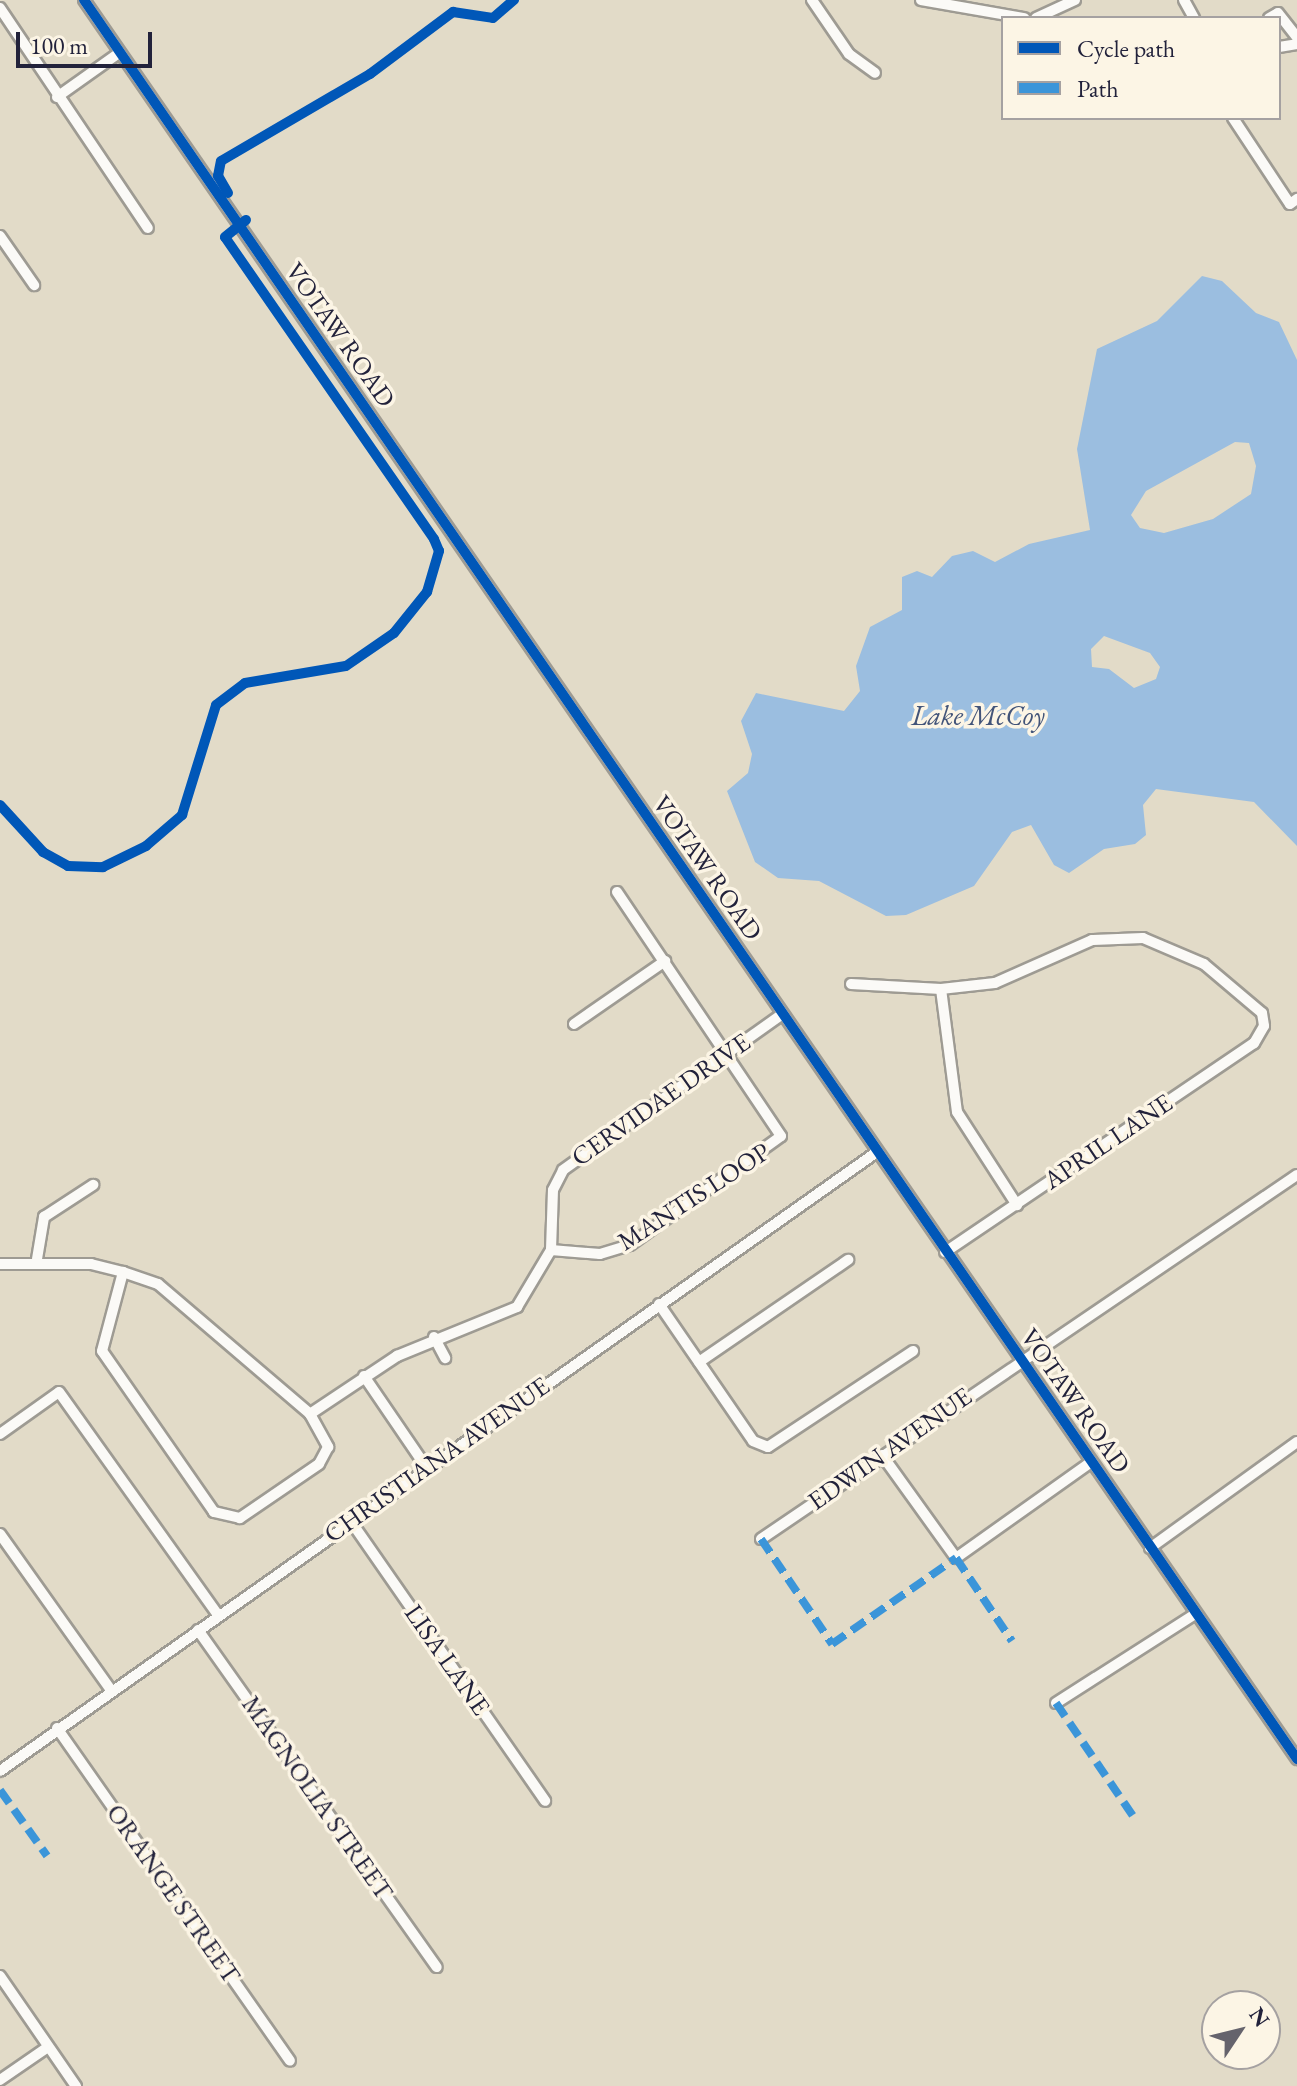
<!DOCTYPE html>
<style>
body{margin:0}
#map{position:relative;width:1297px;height:2086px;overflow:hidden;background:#e2dbc8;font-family:"EB Garamond",serif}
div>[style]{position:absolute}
.water>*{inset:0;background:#9bbee0}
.roads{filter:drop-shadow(2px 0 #9e9b93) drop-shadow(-2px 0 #9e9b93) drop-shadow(0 2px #9e9b93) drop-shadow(0 -2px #9e9b93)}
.minor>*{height:10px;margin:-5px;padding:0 5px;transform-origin:5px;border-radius:5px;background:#fbfaf7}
.quiet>*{height:8px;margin-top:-4px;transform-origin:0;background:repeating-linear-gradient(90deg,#3b95d9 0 16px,transparent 0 24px)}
.cycleway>*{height:10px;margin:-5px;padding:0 5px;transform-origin:5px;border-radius:5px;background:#0057b8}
span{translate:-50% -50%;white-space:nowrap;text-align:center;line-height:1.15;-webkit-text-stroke:7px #fcf5e5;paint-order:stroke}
.street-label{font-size:26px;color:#22223b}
.water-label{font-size:28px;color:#425479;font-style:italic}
.legend{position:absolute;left:1001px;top:16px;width:280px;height:104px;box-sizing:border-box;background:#fcf5e5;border:2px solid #a5a1a1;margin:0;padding:10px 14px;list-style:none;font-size:24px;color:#22223b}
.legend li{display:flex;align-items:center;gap:16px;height:40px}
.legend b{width:40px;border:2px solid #a5a1a1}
.north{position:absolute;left:1201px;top:1990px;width:80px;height:80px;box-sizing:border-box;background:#fcf5e5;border:2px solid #a5a1a1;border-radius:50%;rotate:55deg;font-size:22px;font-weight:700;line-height:32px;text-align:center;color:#22223b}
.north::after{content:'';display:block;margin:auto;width:28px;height:36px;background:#65636c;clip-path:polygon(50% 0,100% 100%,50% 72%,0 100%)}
.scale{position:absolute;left:16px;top:32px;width:136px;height:36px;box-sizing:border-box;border:4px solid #22223b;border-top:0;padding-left:10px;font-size:24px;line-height:28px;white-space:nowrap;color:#22223b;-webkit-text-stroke:6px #fcf5e5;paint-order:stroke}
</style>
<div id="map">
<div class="water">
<i style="clip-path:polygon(evenodd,1202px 276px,1222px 281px,1256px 313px,1279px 322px,1297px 360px,1297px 846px,1254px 802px,1156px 789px,1143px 805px,1146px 835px,1135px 844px,1104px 849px,1069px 873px,1054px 865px,1031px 825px,1012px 832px,974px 886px,906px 915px,886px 916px,819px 881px,778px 878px,755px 862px,727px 791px,748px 773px,752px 754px,741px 721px,756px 693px,844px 711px,860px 691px,856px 666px,870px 627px,902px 610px,902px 577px,917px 571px,932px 577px,952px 556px,973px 551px,995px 562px,1029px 544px,1090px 530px,1077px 449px,1097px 349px,1157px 321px,1202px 276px,1235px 442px,1249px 443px,1256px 466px,1251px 494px,1213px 519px,1164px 533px,1140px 528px,1131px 515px,1146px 491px,1235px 442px,1202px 276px,1104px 636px,1150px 653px,1160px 667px,1156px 679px,1134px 688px,1109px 669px,1092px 667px,1091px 649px,1104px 636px)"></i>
</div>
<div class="roads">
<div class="minor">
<i style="left:84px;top:0;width:2137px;rotate:55.41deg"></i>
<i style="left:812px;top:0;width:65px;rotate:55.6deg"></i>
<i style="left:849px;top:54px;width:32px;rotate:36deg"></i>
<i style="left:921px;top:0;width:105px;rotate:9.9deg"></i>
<i style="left:1184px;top:0;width:21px;rotate:61deg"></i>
<i style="left:0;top:8px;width:265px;rotate:56.1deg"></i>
<i style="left:1036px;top:18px;width:43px;rotate:-24.8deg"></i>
<i style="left:1269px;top:18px;width:10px;rotate:-29deg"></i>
<i style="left:1278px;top:13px;width:31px;rotate:52deg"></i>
<i style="left:1279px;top:47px;width:18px;rotate:-9deg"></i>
<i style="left:57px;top:97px;width:76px;rotate:-35.4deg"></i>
<i style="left:1233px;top:118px;width:103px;rotate:56.5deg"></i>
<i style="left:1290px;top:204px;width:9px;rotate:-36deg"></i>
<i style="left:0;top:236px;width:60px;rotate:55.2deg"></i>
<i style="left:851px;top:984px;width:90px;rotate:3.2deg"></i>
<i style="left:941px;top:989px;width:54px;rotate:-6.3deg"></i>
<i style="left:995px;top:983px;width:106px;rotate:-23.9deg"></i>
<i style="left:1092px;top:940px;width:51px;rotate:-2.2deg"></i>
<i style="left:1143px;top:938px;width:66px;rotate:23.1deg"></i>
<i style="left:1204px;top:964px;width:76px;rotate:40.2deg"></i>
<i style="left:1262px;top:1013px;width:13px;rotate:81deg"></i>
<i style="left:1264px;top:1026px;width:20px;rotate:120deg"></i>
<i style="left:1254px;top:1043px;width:373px;rotate:145.9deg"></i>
<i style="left:941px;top:989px;width:124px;rotate:82.6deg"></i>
<i style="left:957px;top:1112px;width:111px;rotate:57.2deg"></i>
<i style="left:574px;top:1024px;width:111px;rotate:-34.7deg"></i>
<i style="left:551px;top:1250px;width:49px;rotate:4.7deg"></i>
<i style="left:600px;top:1254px;width:31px;rotate:-17deg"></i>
<i style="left:630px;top:1245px;width:186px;rotate:-35.8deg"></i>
<i style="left:781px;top:1136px;width:294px;rotate:-123.9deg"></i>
<i style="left:37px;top:1259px;width:43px;rotate:-80.5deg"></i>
<i style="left:44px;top:1217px;width:59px;rotate:-33.1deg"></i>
<i style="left:0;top:1264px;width:91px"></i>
<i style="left:91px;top:1264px;width:33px;rotate:14deg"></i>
<i style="left:123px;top:1272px;width:37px;rotate:19deg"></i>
<i style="left:158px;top:1284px;width:200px;rotate:40.5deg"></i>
<i style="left:310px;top:1414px;width:38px;rotate:61deg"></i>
<i style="left:328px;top:1447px;width:19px;rotate:118deg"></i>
<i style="left:319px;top:1464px;width:96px;rotate:145.6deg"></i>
<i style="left:240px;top:1518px;width:27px;rotate:-167deg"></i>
<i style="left:214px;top:1512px;width:196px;rotate:-124.8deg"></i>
<i style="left:102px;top:1351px;width:82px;rotate:-75.1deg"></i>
<i style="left:659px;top:1304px;width:166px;rotate:55.5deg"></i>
<i style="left:753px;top:1441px;width:16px;rotate:22deg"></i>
<i style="left:768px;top:1447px;width:174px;rotate:-33.5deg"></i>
<i style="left:434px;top:1337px;width:24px;rotate:62deg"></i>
<i style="left:699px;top:1362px;width:181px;rotate:-34.4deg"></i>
<i style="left:364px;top:1376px;width:110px;rotate:55.7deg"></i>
<i style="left:310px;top:1414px;width:105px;rotate:-33.7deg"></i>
<i style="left:397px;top:1356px;width:130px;rotate:-22.2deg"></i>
<i style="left:517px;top:1307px;width:66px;rotate:-59.2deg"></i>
<i style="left:551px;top:1250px;width:60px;rotate:-88.1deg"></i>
<i style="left:553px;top:1190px;width:22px;rotate:-63deg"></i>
<i style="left:563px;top:1170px;width:267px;rotate:-35.4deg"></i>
<i style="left:0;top:1434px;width:72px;rotate:-35.4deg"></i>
<i style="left:59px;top:1392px;width:274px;rotate:54.5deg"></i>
<i style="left:882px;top:1455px;width:127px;rotate:54.3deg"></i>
<i style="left:956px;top:1558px;width:166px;rotate:-35.4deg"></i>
<i style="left:350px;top:1520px;width:342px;rotate:55.2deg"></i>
<i style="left:0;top:1534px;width:191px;rotate:54.6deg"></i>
<i style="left:761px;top:1539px;width:648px;rotate:-34.18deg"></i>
<i style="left:1150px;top:1548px;width:181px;rotate:-35.8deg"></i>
<i style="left:198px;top:1630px;width:413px;rotate:54.7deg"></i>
<i style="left:1056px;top:1703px;width:165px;rotate:-32.6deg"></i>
<i style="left:57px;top:1728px;width:406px;rotate:55deg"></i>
<i style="left:0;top:1771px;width:1073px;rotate:-35.22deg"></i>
<i style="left:0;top:1976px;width:134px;rotate:55.4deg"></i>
<i style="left:0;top:2080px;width:58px;rotate:-34.5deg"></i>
</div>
</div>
<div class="quiet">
<i style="left:761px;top:1539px;width:127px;rotate:55.9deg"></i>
<i style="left:832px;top:1644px;width:151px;rotate:-34.7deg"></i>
<i style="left:956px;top:1558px;width:100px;rotate:56deg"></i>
<i style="left:1056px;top:1703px;width:140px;rotate:55.7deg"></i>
<i style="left:0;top:1790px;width:81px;rotate:54.5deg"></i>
</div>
<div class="cycleway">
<i style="left:84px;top:0;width:2137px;rotate:55.41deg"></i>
<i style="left:228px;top:193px;width:20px;rotate:-120deg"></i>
<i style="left:218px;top:176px;width:15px;rotate:-79deg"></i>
<i style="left:221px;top:161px;width:173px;rotate:-30.3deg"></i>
<i style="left:370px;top:74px;width:104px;rotate:-36.8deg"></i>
<i style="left:453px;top:12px;width:40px;rotate:8.5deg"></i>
<i style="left:493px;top:18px;width:28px;rotate:-41deg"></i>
<i style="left:0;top:805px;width:64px;rotate:47.5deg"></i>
<i style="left:43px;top:852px;width:29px;rotate:29deg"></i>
<i style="left:68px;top:866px;width:35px;rotate:2deg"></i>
<i style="left:103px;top:867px;width:48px;rotate:-26deg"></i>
<i style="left:146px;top:846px;width:48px;rotate:-40.7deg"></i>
<i style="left:182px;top:815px;width:115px;rotate:-72.8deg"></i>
<i style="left:216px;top:705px;width:36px;rotate:-37deg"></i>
<i style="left:245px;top:683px;width:102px;rotate:-9.6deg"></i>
<i style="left:346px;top:666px;width:58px;rotate:-34.5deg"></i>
<i style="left:394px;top:633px;width:53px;rotate:-51.2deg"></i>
<i style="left:427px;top:592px;width:43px;rotate:-73.7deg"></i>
<i style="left:439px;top:551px;width:13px;rotate:-113deg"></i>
<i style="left:434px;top:539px;width:367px;rotate:-124.7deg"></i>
<i style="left:225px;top:237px;width:27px;rotate:-39deg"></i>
</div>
<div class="street-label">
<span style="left:340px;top:335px;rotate:55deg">VOTAW ROAD</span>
<span style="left:707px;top:868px;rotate:55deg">VOTAW ROAD</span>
<span style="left:661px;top:1100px;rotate:-35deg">CERVIDAE DRIVE</span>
<span style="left:1108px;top:1142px;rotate:-34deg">APRIL LANE</span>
<span style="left:694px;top:1197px;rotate:-33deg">MANTIS LOOP</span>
<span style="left:1075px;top:1401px;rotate:55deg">VOTAW ROAD</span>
<span style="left:890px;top:1449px;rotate:-35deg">EDWIN AVENUE</span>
<span style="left:437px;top:1460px;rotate:-35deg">CHRISTIANA AVENUE</span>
<span style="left:447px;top:1660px;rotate:55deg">LISA LANE</span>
<span style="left:317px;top:1798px;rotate:55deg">MAGNOLIA STREET</span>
<span style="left:173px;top:1894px;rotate:55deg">ORANGE STREET</span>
</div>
<div class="water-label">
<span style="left:978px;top:715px">Lake McCoy</span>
</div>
<ul class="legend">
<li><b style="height:10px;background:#0057b8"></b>Cycle path</li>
<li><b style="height:10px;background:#3b95d9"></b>Path</li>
</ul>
<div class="north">N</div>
<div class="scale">100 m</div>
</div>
